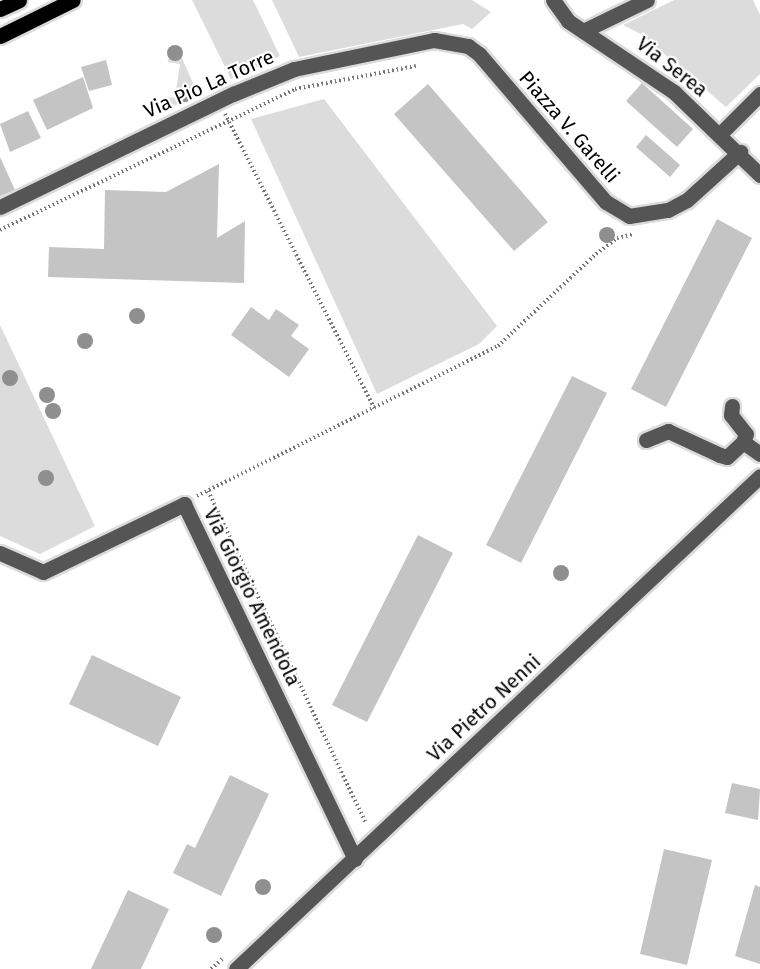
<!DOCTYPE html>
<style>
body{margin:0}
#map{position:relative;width:760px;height:969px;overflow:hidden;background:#fff;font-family:"Fira Sans",sans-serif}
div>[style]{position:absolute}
.green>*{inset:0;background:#dcdcdc}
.building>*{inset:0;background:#c4c4c4}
.path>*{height:4px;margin-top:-2px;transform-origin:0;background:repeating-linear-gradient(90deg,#777 0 1.5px,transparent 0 4.5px)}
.roads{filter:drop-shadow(2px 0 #dbdbdb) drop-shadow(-2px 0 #dbdbdb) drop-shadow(0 2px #dbdbdb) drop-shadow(0 -2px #dbdbdb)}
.minor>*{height:15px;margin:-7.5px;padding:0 7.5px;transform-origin:7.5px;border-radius:7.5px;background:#555}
.major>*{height:15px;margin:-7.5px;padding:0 7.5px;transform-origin:7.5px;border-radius:7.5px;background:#000}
.trees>*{width:16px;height:16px;margin:-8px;border-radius:50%;background:#8f8f8f}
span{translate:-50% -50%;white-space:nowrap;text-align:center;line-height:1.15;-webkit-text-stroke:4.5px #fff;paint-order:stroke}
.street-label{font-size:20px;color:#000}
</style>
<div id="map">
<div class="green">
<i style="clip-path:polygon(192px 0,253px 0,280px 56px,231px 79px)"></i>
<i style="clip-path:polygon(272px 0,472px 0,491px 12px,472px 29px,463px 24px,299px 57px)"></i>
<i style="clip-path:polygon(674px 0,753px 0,760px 15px,760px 74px,726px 107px,641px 34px,623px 25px)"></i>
<i style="clip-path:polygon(177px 47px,197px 92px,187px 102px,167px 107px,161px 98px,175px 97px,180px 64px,168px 62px,170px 50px)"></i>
<i style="clip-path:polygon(324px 99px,497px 326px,479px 344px,377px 394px,251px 119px)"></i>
<i style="clip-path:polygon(0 325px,95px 526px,40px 554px,0 536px)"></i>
</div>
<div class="building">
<i style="clip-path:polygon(106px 60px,112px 85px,89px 91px,81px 67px)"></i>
<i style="clip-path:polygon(83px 77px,93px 108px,47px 130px,33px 100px)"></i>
<i style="clip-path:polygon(642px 83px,693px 129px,677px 147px,626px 101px)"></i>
<i style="clip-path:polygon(428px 84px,548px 222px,514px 251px,394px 114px)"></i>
<i style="clip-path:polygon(28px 111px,41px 138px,10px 152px,0 124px)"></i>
<i style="clip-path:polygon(646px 135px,680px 165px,670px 177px,636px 147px)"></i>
<i style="clip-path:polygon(0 157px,15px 190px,0 196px)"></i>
<i style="clip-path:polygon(219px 164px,217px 238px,245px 221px,244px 283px,48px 277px,49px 247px,104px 249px,105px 190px,166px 192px)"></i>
<i style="clip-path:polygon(717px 219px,752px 238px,666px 407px,631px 389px)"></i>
<i style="clip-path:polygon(251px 307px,269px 320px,276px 309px,299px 325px,291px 336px,309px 349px,289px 377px,231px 335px)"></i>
<i style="clip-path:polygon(572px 376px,607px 393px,521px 563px,486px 545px)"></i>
<i style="clip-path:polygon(418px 535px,453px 553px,367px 722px,332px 705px)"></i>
<i style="clip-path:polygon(92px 655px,181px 697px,158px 746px,69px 704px)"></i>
<i style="clip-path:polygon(230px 775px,269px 794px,221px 896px,173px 873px,187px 844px,195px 848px)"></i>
<i style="clip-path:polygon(732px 783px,760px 789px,758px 820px,725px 813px)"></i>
<i style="clip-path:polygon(664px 849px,712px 860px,687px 965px,640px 954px)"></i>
<i style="clip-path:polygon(755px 885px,760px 887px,760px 964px,735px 956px)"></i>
<i style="clip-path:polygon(128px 890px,169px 909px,141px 969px,91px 969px)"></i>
</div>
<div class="path">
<i style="left:225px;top:114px;width:330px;rotate:63.1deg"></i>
<i style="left:0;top:230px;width:327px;rotate:-25.5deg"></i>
<i style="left:295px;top:89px;width:123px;rotate:-10.8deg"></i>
<i style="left:208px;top:491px;width:368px;rotate:64.6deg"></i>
<i style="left:197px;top:496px;width:336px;rotate:-26.5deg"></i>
<i style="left:498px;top:346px;width:134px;rotate:-43.2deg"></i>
<i style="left:596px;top:254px;width:26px;rotate:-37deg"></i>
<i style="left:617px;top:238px;width:17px;rotate:-13deg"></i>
<i style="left:211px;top:969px;width:15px;rotate:-42deg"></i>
</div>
<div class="roads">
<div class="minor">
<i style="left:553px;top:0;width:26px;rotate:54deg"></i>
<i style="left:568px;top:21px;width:128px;rotate:33.8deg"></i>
<i style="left:674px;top:92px;width:120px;rotate:44deg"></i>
<i style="left:583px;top:31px;width:71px;rotate:-25.8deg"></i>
<i style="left:720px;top:134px;width:57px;rotate:-45deg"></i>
<i style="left:0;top:207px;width:259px;rotate:-25.9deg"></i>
<i style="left:233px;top:94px;width:66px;rotate:-22.3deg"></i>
<i style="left:294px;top:69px;width:143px;rotate:-11.7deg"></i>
<i style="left:434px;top:40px;width:35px;rotate:10deg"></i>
<i style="left:468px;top:46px;width:14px;rotate:36deg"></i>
<i style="left:479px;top:54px;width:195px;rotate:49.4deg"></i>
<i style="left:606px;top:202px;width:27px;rotate:31deg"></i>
<i style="left:629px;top:216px;width:39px;rotate:-9deg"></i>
<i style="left:668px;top:210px;width:21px;rotate:-28deg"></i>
<i style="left:687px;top:200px;width:72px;rotate:-42.2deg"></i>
<i style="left:732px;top:406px;width:9px;rotate:96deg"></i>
<i style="left:731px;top:415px;width:24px;rotate:52deg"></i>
<i style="left:746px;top:434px;width:9px;rotate:111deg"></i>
<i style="left:646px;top:440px;width:24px;rotate:-22deg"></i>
<i style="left:668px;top:431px;width:57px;rotate:24.8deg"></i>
<i style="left:720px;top:455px;width:7px;rotate:16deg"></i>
<i style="left:727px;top:457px;width:22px;rotate:-43deg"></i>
<i style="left:743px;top:442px;width:21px;rotate:35deg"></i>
<i style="left:0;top:553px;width:47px;rotate:23.8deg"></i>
<i style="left:43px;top:572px;width:157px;rotate:-25.7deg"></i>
<i style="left:184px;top:504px;width:394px;rotate:64.3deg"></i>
<i style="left:236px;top:969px;width:719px;rotate:-43.25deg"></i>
</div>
<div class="major">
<i style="left:0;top:9px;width:21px;rotate:-25deg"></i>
<i style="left:0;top:36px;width:81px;rotate:-26.3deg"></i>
</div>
</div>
<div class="trees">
<i style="left:175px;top:53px"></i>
<i style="left:185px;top:94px"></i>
<i style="left:607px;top:235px"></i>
<i style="left:137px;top:316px"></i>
<i style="left:85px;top:341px"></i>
<i style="left:10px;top:378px"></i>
<i style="left:47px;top:395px"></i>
<i style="left:53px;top:411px"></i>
<i style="left:46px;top:478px"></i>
<i style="left:561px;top:573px"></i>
<i style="left:263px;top:887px"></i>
<i style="left:214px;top:935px"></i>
</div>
<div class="street-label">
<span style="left:672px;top:67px;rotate:38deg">Via Serea</span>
<span style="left:209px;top:84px;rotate:-24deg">Via Pio La Torre</span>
<span style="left:569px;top:127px;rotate:49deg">Piazza V. Garelli</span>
<span style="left:252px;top:597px;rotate:64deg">Via Giorgio Amendola</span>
<span style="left:484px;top:708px;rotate:-43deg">Via Pietro Nenni</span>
</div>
</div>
